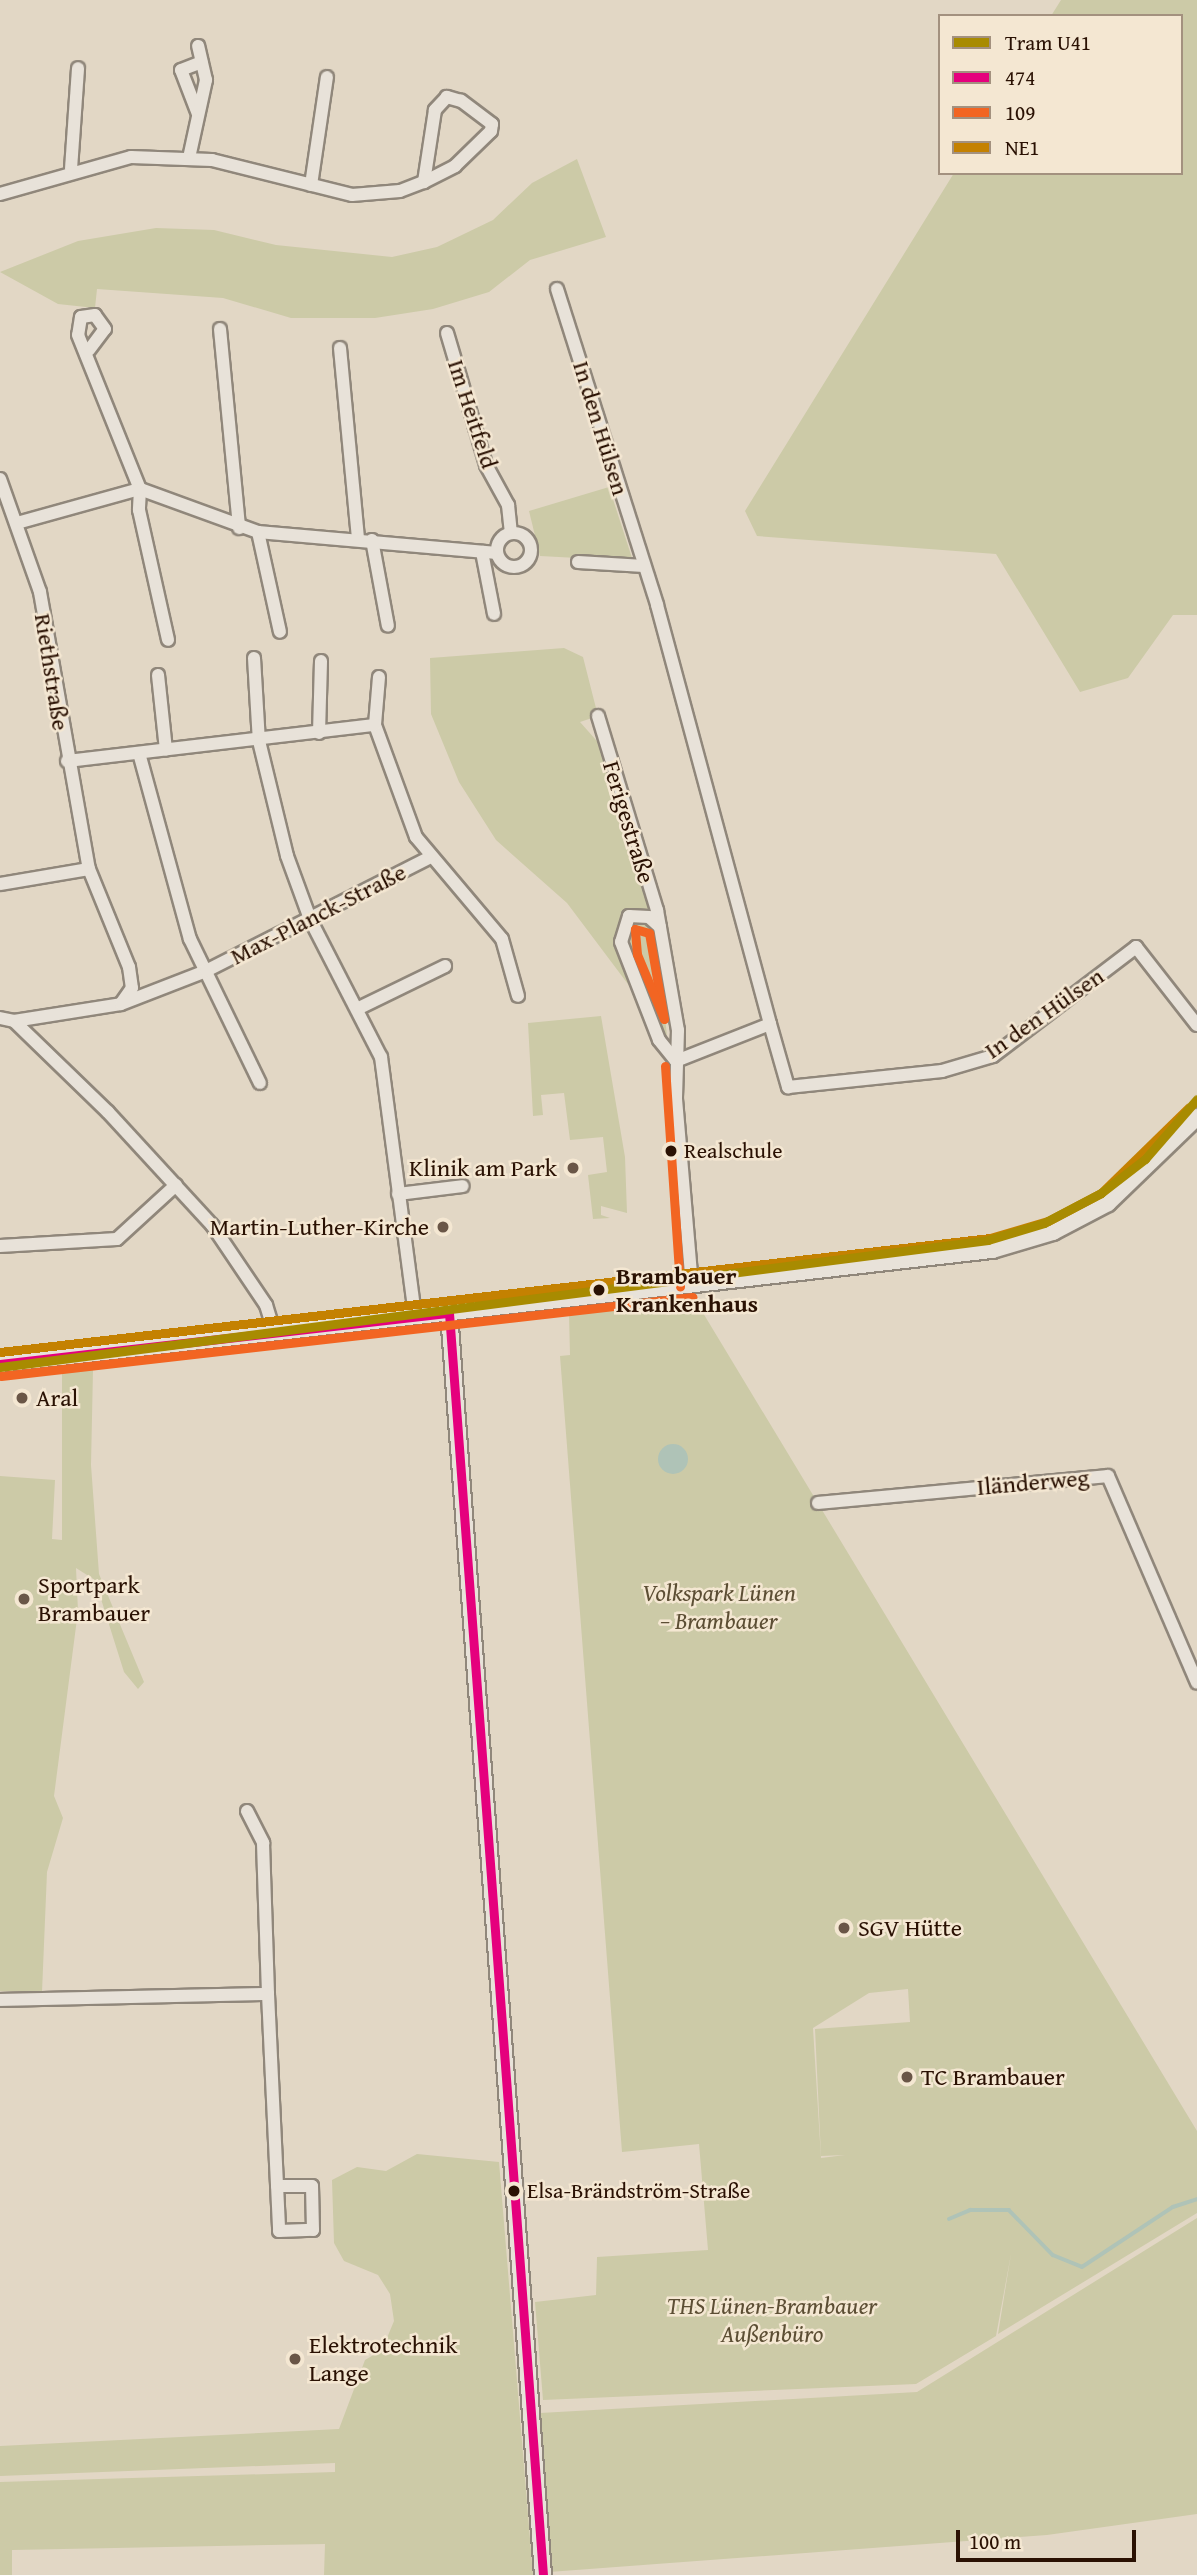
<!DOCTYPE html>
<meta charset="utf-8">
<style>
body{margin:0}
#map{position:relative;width:1197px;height:2575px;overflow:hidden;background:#e2d7c5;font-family:"Gentium Book Plus",serif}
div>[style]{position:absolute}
.green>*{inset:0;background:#cccaa7}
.water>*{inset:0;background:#afc3b7}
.round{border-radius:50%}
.stream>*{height:3.5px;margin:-1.75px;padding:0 1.75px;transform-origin:1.75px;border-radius:1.75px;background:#afc3b7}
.roads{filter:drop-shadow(2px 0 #90877b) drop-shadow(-2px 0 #90877b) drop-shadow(0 2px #90877b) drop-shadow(0 -2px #90877b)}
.street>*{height:12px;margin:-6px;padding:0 6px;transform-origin:6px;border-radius:6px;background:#e8e2d9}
.street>.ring{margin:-6px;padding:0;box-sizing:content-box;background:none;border:12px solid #e8e2d9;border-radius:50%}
.secondary>*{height:16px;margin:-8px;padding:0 8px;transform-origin:8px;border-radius:8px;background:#e8e2d9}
.bus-1>*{height:9px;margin:-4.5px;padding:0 4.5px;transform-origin:4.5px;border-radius:4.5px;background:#e5007d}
.bus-2>*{height:9px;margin:-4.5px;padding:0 4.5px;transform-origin:4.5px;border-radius:4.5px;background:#f26522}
.bus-3>*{height:9px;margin:-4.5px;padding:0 4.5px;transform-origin:4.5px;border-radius:4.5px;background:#c48101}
.tram-1>*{height:9px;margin:-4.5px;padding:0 4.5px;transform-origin:4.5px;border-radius:4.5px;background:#a88b01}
.dots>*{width:19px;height:19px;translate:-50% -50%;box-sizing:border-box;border:4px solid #f4e7d2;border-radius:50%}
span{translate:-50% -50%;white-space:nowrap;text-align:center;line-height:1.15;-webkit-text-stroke:5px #f4e7d2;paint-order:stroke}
.bus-label{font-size:22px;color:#2a1103}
.left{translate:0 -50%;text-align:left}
.street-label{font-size:24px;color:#2a1103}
.poi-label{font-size:24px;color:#2a1103}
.right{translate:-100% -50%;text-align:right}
.stop-label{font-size:24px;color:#2a1103;font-weight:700}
.park-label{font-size:24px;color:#5c4e34;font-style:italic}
.legend{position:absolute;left:938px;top:14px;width:245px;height:161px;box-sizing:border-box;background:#f4e7d2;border:2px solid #a3917f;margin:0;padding:9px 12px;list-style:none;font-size:21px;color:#2a1103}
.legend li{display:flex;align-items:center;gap:14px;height:35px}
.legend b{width:35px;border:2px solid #a3917f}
.scale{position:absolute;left:956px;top:2530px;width:180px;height:32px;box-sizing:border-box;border:4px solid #2a1103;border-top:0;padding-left:9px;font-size:21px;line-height:24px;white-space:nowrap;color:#2a1103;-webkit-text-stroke:5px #f4e7d2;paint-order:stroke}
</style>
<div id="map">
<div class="green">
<i style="clip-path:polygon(1061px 0,1197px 0,1197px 615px,1173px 615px,1128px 678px,1080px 692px,996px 554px,757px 536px,745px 511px,954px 173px,1181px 173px,1181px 16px,1051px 16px)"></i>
<i style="clip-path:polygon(577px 159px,606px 237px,530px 260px,489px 292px,433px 309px,375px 318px,291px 318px,223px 298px,97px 289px,95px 308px,58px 304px,0 272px,78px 241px,156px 228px,214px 230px,276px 245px,392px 257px,437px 247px,493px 220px,532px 183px)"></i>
<i style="clip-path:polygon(609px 487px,633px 561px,540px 556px,529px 511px)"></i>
<i style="clip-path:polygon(564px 648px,583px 657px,598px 716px,580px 722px,604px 749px,654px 913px,667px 1036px,567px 903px,496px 840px,459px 782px,431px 714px,430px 658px)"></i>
<i style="clip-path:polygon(601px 1016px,625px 1157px,627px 1213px,601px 1206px,601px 1215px,610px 1218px,593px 1219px,588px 1175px,607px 1172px,603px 1137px,570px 1140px,564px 1093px,541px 1095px,543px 1115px,533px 1116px,528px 1023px)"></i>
<i style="clip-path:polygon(evenodd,694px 1298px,1197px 2131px,1197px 2213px,998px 2334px,1011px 2254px,996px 2336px,916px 2384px,543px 2400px,535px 2302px,596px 2295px,597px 2257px,708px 2250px,699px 2144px,622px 2152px,560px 1356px,570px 1355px,569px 1314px,694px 1298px,908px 1989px,910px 2022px,815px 2029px,821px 2156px,845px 2155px,821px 2158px,813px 2028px,869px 1993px,908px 1989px)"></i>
<i style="clip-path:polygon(93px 1370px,91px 1465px,99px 1574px,144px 1682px,138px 1689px,124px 1672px,95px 1580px,76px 1568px,78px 1611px,54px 1796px,63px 1818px,47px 1872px,42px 1992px,0 1991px,0 1476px,55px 1480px,52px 1539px,62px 1540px,62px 1371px)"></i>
<i style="clip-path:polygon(417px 2154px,499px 2162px,533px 2575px,324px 2575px,325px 2544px,12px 2550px,12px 2575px,0 2575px,0 2482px,335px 2472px,335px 2463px,0 2476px,0 2446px,339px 2429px,365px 2360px,382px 2350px,394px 2321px,390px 2294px,378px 2275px,344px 2261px,334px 2243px,332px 2180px,357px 2167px,386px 2171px)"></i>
<i style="clip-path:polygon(1197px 2218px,1197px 2514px,1047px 2535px,549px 2572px,540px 2413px,917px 2392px)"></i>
</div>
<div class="water">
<i class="round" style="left:658px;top:1444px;width:30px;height:30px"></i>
</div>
<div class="stream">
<i style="left:949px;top:2219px;width:23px;rotate:-23deg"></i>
<i style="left:970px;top:2210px;width:39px"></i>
<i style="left:1009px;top:2210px;width:63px;rotate:45.6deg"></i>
<i style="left:1053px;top:2255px;width:31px;rotate:22deg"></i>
<i style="left:1082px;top:2267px;width:109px;rotate:-33.4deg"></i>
<i style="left:1173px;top:2207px;width:25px;rotate:-18deg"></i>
</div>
<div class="roads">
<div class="street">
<i style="left:198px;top:114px;width:47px;rotate:-111.1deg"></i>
<i style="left:181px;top:70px;width:22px;rotate:-21deg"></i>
<i style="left:189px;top:158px;width:80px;rotate:-77.7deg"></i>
<i style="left:206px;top:80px;width:35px;rotate:-103deg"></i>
<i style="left:71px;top:169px;width:101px;rotate:-86deg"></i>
<i style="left:311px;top:185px;width:109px;rotate:-81.6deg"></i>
<i style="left:0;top:194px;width:136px;rotate:-15.8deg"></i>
<i style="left:131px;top:157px;width:81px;rotate:2.1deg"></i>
<i style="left:212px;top:160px;width:144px;rotate:14deg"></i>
<i style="left:352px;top:195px;width:48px;rotate:-4.8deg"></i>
<i style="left:400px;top:191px;width:26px;rotate:-21deg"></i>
<i style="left:424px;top:182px;width:35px;rotate:-27deg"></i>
<i style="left:455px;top:166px;width:50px;rotate:-44.2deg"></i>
<i style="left:491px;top:131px;width:7px;rotate:-82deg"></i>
<i style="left:492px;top:124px;width:39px;rotate:-143deg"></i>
<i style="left:461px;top:101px;width:15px;rotate:-164deg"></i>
<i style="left:447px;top:97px;width:18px;rotate:133deg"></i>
<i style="left:435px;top:110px;width:73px;rotate:98.7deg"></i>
<i style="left:557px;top:289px;width:331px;rotate:72.4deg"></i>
<i style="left:657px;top:605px;width:434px;rotate:74.9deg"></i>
<i style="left:770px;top:1024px;width:101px;rotate:158.5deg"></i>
<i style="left:220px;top:329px;width:200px;rotate:84.5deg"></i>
<i style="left:447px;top:333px;width:138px;rotate:73.5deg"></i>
<i style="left:486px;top:465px;width:46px;rotate:61.2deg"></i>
<i style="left:508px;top:505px;width:28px;rotate:84deg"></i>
<i style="left:340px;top:348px;width:191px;rotate:84.6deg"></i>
<i style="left:89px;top:350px;width:26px;rotate:-53deg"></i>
<i style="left:105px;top:329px;width:17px;rotate:-126deg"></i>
<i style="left:95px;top:315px;width:14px;rotate:172deg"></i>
<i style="left:81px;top:317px;width:18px;rotate:99deg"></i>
<i style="left:78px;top:335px;width:166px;rotate:68.1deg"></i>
<i style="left:140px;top:489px;width:21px;rotate:93deg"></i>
<i style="left:139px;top:510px;width:133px;rotate:77.4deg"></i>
<i style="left:0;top:479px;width:120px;rotate:70.5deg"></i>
<i style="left:40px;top:592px;width:281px;rotate:80deg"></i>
<i style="left:89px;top:869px;width:106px;rotate:67.8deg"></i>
<i style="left:129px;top:967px;width:21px;rotate:82deg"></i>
<i style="left:132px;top:988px;width:19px;rotate:125deg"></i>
<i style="left:17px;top:523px;width:128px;rotate:-15.5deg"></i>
<i style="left:140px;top:489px;width:126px;rotate:20deg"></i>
<i style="left:258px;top:532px;width:240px;rotate:5deg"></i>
<i style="left:258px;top:532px;width:102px;rotate:77.6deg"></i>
<i class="ring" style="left:497px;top:533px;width:22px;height:22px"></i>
<i style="left:372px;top:540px;width:87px;rotate:79.5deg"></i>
<i style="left:482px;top:552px;width:63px;rotate:79deg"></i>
<i style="left:578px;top:562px;width:66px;rotate:3.5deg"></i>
<i style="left:254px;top:658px;width:83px;rotate:86.6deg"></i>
<i style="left:259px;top:741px;width:118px;rotate:76.3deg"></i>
<i style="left:287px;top:856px;width:67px;rotate:69.9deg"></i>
<i style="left:310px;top:919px;width:155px;rotate:62.8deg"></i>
<i style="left:381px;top:1057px;width:261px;rotate:82.5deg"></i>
<i style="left:158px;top:675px;width:75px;rotate:83.9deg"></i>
<i style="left:379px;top:677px;width:48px;rotate:94.8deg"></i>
<i style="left:375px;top:725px;width:119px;rotate:69.9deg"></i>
<i style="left:416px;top:837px;width:133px;rotate:49.9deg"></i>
<i style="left:502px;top:939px;width:59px;rotate:74.3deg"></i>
<i style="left:598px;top:716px;width:203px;rotate:73.1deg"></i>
<i style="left:657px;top:910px;width:122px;rotate:80.1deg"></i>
<i style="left:678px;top:1030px;width:69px;rotate:91.7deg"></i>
<i style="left:676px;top:1099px;width:187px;rotate:85.1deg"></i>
<i style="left:319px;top:733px;width:72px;rotate:-88.4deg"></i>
<i style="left:139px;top:753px;width:193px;rotate:74.7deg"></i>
<i style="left:190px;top:939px;width:160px;rotate:64.1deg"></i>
<i style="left:67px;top:761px;width:310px;rotate:-6.7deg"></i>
<i style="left:0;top:884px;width:90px;rotate:-9.6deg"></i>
<i style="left:660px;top:927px;width:15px;rotate:-138deg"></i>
<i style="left:649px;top:917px;width:20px;rotate:-177deg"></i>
<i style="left:629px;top:916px;width:27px;rotate:107deg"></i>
<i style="left:621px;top:942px;width:105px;rotate:68.8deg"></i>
<i style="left:659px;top:1040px;width:27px;rotate:51deg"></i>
<i style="left:357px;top:1009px;width:98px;rotate:-26deg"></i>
<i style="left:0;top:1018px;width:14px;rotate:12deg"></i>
<i style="left:14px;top:1021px;width:131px;rotate:44.1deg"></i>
<i style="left:108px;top:1112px;width:154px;rotate:47.4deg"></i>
<i style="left:212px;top:1225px;width:97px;rotate:56deg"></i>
<i style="left:266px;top:1305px;width:28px;rotate:73deg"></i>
<i style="left:14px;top:1021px;width:108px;rotate:-9deg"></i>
<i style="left:121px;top:1004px;width:91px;rotate:-21.2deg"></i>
<i style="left:206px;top:971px;width:250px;rotate:-26.9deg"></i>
<i style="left:770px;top:1024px;width:66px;rotate:74.1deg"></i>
<i style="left:788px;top:1087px;width:155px;rotate:-5.9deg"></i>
<i style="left:942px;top:1071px;width:53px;rotate:-16.4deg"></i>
<i style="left:993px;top:1056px;width:180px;rotate:-37.3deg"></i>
<i style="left:1136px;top:947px;width:99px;rotate:52deg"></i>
<i style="left:398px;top:1194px;width:65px;rotate:-7deg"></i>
<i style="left:0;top:1246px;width:117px;rotate:-3.4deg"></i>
<i style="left:117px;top:1239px;width:80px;rotate:-42.5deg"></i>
<i style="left:818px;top:1503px;width:291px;rotate:-5.3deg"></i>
<i style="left:1108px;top:1476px;width:225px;rotate:66.7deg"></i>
<i style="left:247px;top:1811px;width:36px;rotate:63deg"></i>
<i style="left:263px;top:1843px;width:151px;rotate:88.1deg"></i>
<i style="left:0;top:2000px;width:268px;rotate:-1.3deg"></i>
<i style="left:268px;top:1994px;width:237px;rotate:87.3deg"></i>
<i style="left:279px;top:2231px;width:34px;rotate:-2deg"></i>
<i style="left:313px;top:2230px;width:44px;rotate:-91.3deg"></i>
<i style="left:312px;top:2186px;width:35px;rotate:180deg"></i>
</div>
<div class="secondary">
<i style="left:449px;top:1313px;width:1265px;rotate:85.74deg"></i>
<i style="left:0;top:1364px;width:999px;rotate:-6.56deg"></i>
<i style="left:992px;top:1250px;width:64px;rotate:-16.4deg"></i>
<i style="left:1053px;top:1232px;width:62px;rotate:-27.8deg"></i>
<i style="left:1108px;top:1203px;width:124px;rotate:-44deg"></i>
</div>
</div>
<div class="bus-1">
<i style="left:449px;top:1313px;width:1265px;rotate:85.74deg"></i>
<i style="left:0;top:1364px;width:452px;rotate:-6.5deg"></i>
</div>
<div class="bus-2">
<i style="left:635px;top:929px;width:15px;rotate:16deg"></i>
<i style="left:649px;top:933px;width:87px;rotate:80.1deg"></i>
<i style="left:664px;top:1019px;width:70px;rotate:-112.6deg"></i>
<i style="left:637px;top:954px;width:25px;rotate:-95deg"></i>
<i style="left:665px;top:1066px;width:221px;rotate:86.1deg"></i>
<i style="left:1px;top:1376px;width:696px;rotate:-6.51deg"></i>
</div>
<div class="bus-3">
<i style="left:0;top:1352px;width:997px;rotate:-6.57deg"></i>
<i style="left:990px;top:1238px;width:60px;rotate:-16.3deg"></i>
<i style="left:1048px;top:1221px;width:60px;rotate:-27.8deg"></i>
<i style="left:1101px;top:1193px;width:122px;rotate:-44.3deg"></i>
</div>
<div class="tram-1">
<i style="left:0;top:1367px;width:996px;rotate:-7.32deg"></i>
<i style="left:988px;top:1240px;width:59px;rotate:-16.9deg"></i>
<i style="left:1044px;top:1223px;width:64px;rotate:-27.8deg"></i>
<i style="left:1101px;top:1193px;width:56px;rotate:-37.7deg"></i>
<i style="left:1145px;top:1159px;width:79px;rotate:-49.1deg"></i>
</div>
<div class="dots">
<i style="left:671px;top:1151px;background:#2a1103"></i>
<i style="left:573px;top:1168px;background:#6a5647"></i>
<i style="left:443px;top:1227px;background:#6a5647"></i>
<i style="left:599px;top:1290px;background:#2a1103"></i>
<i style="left:22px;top:1398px;background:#6a5647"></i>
<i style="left:24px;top:1599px;background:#6a5647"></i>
<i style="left:844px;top:1928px;background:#6a5647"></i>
<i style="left:907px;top:2077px;background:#6a5647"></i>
<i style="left:514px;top:2191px;background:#2a1103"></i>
<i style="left:295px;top:2359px;background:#6a5647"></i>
</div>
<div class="bus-label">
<span class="left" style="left:684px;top:1151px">Realschule</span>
<span class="left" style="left:527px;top:2191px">Elsa-Brändström-Straße</span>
</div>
<div class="street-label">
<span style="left:473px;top:414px;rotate:72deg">Im Heitfeld</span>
<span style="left:601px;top:428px;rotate:73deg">In den Hülsen</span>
<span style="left:52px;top:672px;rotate:81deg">Riethstraße</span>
<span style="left:629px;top:822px;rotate:73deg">Ferigestraße</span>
<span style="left:318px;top:914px;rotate:-27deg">Max-Planck-Straße</span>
<span style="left:1044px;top:1013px;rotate:-35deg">In den Hülsen</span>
<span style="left:1033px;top:1482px;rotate:-5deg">Iländerweg</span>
</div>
<div class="poi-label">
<span class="right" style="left:557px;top:1168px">Klinik am Park</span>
<span class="right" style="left:429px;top:1227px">Martin-Luther-Kirche</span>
<span class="left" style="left:36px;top:1398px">Aral</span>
<span class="left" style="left:38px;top:1599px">Sportpark<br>Brambauer</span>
<span class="left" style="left:858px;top:1928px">SGV Hütte</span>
<span class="left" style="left:921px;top:2077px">TC Brambauer</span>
<span class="left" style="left:309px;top:2359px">Elektrotechnik<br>Lange</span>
</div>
<div class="stop-label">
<span class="left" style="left:616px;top:1290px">Brambauer<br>Krankenhaus</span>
</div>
<div class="park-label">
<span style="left:719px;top:1607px">Volkspark Lünen<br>– Brambauer</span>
<span style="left:772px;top:2320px">THS Lünen-Brambauer<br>Außenbüro</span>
</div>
<ul class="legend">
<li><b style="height:9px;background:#a88b01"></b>Tram U41</li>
<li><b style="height:9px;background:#e5007d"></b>474</li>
<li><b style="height:9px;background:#f26522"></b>109</li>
<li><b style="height:9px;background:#c48101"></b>NE1</li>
</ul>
<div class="scale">100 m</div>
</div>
